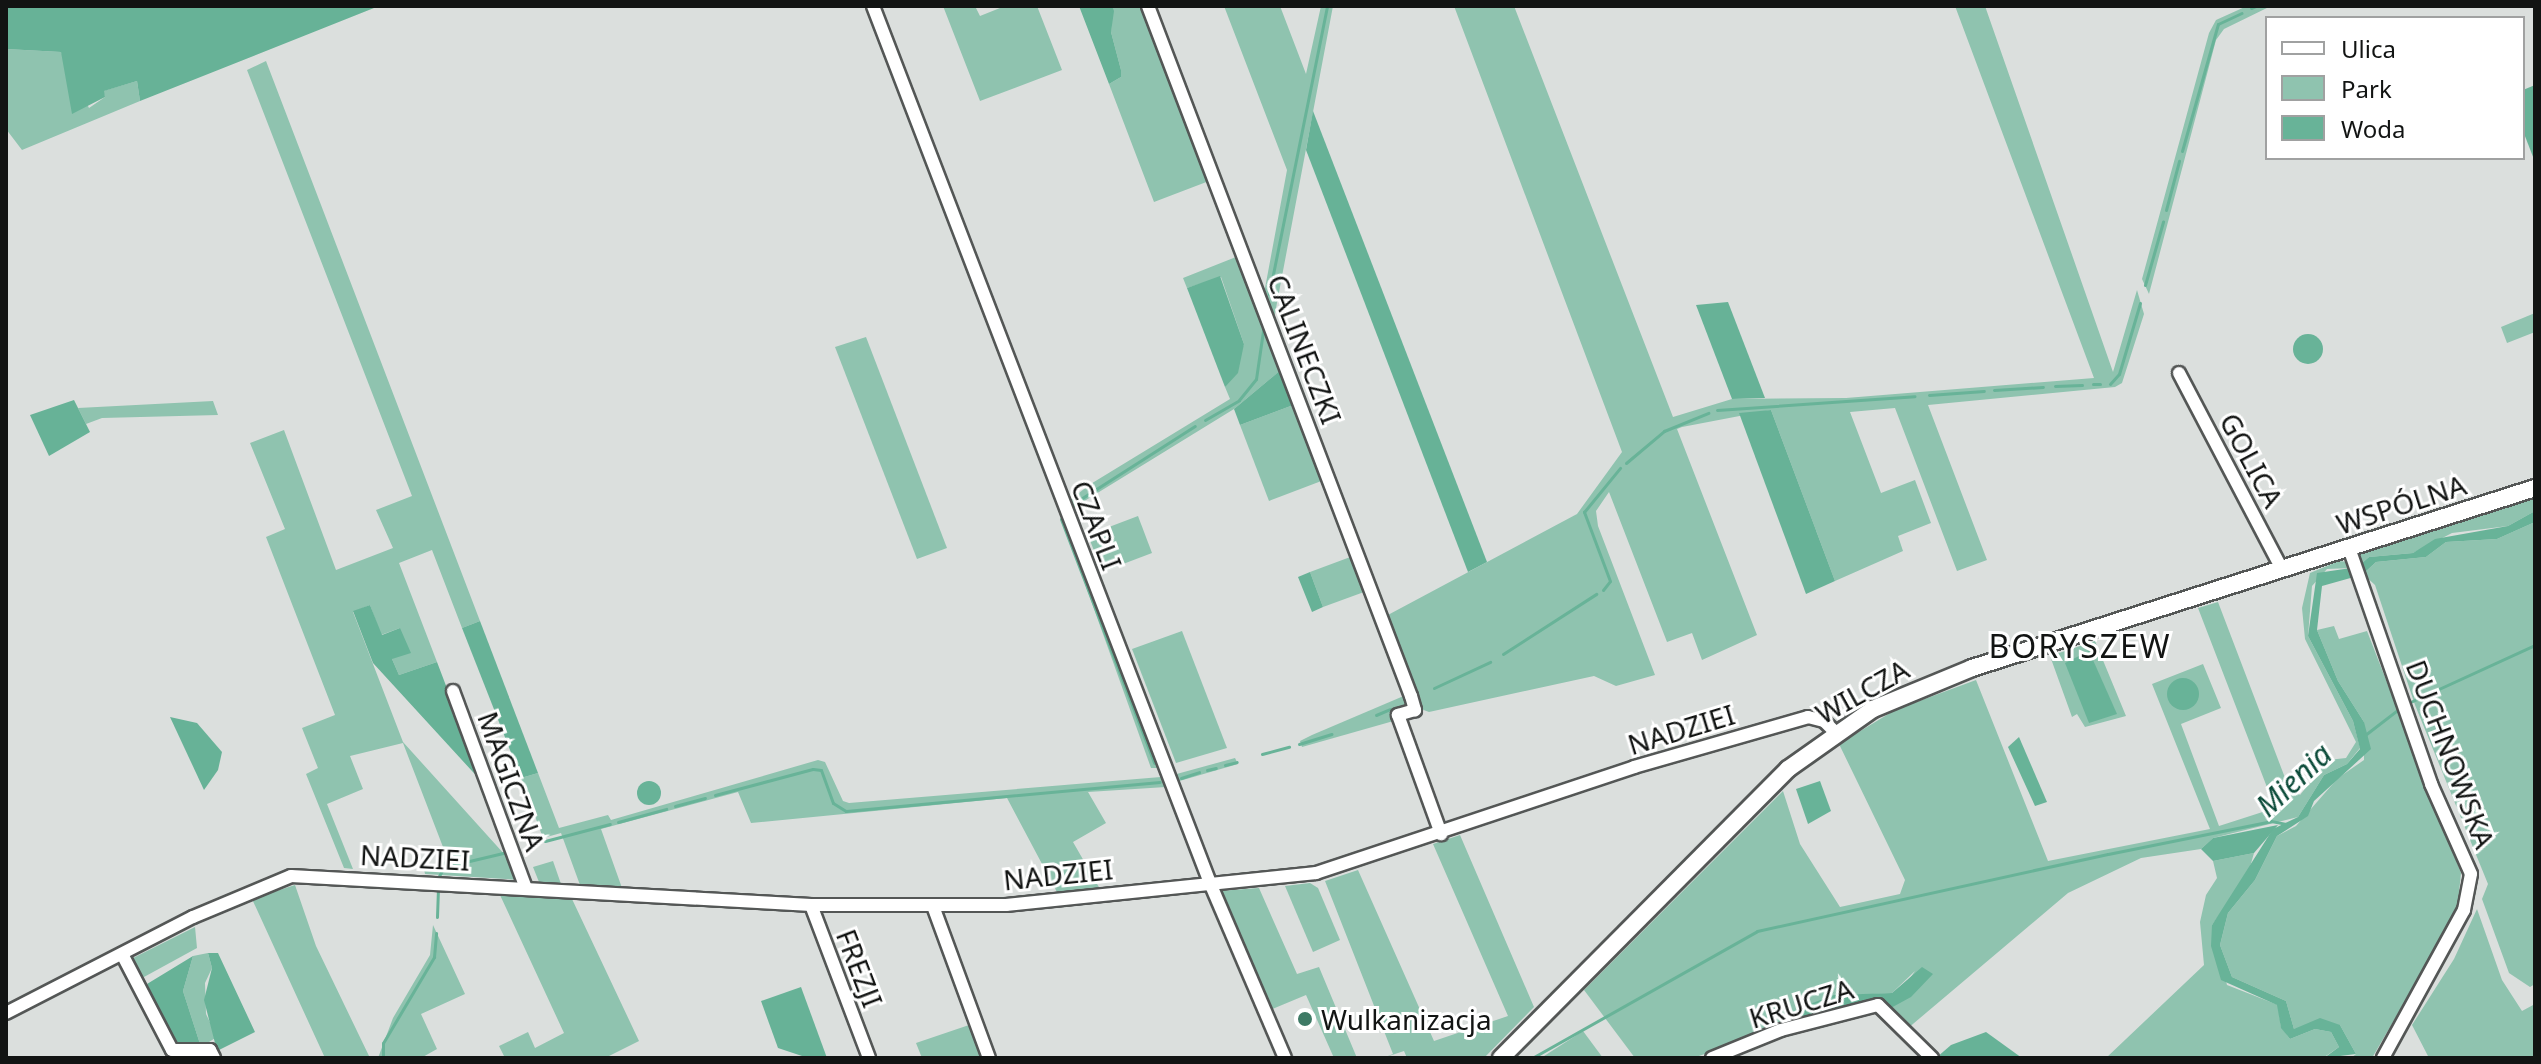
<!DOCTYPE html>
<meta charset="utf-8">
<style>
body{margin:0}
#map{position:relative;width:2541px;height:1064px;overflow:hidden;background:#dbdfdd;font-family:"Noto Sans",sans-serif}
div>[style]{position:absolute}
.green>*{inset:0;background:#8fc3af}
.forest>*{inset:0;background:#67b297}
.water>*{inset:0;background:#68b398}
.round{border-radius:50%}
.stream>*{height:3px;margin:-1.5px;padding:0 1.5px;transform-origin:1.5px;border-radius:1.5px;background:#68b398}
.roads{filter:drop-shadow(2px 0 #545756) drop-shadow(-2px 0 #545756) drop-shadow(0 2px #545756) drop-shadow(0 -2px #545756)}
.minor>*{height:12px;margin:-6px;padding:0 6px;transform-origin:6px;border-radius:6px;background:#fff}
.major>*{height:16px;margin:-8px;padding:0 8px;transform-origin:8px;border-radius:8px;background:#fff}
.dots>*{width:22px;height:22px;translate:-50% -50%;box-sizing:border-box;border:4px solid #fff;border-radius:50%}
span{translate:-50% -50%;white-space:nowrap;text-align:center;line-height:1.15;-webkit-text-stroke:6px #fff;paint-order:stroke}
.street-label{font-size:28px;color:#121413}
.poi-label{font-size:28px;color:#121413}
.left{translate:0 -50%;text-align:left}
.water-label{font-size:30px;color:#0b4b39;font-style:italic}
.quarter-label{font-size:32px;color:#121413;letter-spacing:2px}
.frame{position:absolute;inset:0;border:8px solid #121413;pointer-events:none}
.legend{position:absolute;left:2265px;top:16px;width:260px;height:144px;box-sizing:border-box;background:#fff;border:2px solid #a0a1a1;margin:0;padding:10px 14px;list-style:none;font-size:24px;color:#121413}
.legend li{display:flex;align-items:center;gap:16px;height:40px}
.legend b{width:40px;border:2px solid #a0a1a1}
</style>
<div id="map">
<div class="green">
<i style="clip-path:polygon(943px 6px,975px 6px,980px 16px,1005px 6px,1037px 6px,1062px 70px,980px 101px)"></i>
<i style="clip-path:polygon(1112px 6px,1144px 6px,1209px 181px,1154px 202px,1109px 84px,1121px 77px,1121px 70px,1111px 32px)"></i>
<i style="clip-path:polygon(1224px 6px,1280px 6px,1306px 74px,1321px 6px,1333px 6px,1273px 324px,1263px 299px,1287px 170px)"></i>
<i style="clip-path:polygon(1454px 6px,1514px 6px,1673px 417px,1732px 399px,1846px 398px,2094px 378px,1955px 6px,1985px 6px,2113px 372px,2137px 290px,2144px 314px,2122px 383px,2115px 387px,1928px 405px,1987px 560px,1957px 571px,1895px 408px,1850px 412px,1881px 493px,1915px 480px,1931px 523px,1898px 536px,1903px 551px,1835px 581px,1771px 410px,1682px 427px,1677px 429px,1757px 635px,1702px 660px,1692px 633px,1667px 642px,1609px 492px,1596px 511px,1598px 526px,1655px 675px,1616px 686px,1594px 676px,1429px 712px,1421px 709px,1386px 616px,1577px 514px,1622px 452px)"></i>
<i style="clip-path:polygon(2247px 6px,2271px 6px,2224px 29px,2216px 40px,2149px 294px,2142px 279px,2209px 33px,2216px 20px)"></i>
<i style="clip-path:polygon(6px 49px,61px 52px,89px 108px,105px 97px,103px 91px,137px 81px,140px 101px,22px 150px,6px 129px)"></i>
<i style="clip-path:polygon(266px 61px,480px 621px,462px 628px,432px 550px,399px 563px,437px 662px,399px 675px,392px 659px,400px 628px,381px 635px,370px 605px,353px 612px,403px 742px,515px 866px,521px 880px,425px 874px,424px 869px,448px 860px,403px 743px,350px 756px,363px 789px,327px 804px,353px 869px,344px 868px,306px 774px,318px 768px,302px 728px,335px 715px,266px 537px,285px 529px,250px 443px,284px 430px,336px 570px,393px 548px,376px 510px,412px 496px,247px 70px)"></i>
<i style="clip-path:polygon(1241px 255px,1283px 368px,1234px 409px,1073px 508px,1069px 501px,1089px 485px,1230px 399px,1225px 387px,1244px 344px,1221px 277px,1187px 288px,1183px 278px)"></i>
<i style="clip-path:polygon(2535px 313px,2535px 332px,2507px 343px,2501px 327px)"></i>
<i style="clip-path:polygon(866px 337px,947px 548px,917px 559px,835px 347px)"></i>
<i style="clip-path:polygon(213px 401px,218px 415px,102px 418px,86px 424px,78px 408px)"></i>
<i style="clip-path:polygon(1296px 404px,1324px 480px,1269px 501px,1240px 425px)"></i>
<i style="clip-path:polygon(2535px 493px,2535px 511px,2508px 526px,2452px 533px,2413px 553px,2369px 557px,2361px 564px,2357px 556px,2357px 551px)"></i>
<i style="clip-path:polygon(1060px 514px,1158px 768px,1151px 768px)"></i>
<i style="clip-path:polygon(1138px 516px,1152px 553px,1102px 572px,1088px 535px)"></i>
<i style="clip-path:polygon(2535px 522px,2535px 984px,2530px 987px,2509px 973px,2482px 899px,2488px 884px,2415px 705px,2375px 585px,2363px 574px,2376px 562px,2426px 557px,2446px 542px,2497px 539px)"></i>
<i style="clip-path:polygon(1353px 556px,1364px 592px,1323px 607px,1310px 572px)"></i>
<i style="clip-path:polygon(2339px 561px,2349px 562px,2351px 568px,2327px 569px,2312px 586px,2308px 636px,2353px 721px,2360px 748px,2347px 764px,2324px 775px,2298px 817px,2213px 838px,2201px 849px,2141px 858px,2068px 893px,1907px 1029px,1889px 1009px,1915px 971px,1892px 993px,1834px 996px,1791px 1011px,1780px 1021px,1781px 1028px,1693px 1058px,1635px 1058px,1584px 990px,1783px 791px,1800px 844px,1840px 907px,1900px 894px,1905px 880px,1839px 744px,1895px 710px,1976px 680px,2048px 861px,2210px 829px,2152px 684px,2203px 664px,2221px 708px,2181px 724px,2219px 826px,2275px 808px,2198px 608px,2218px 602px,2287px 783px,2300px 795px,2328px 760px,2346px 758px,2356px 742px,2305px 639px,2302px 608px,2310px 573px)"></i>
<i style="clip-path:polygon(2334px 626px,2339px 639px,2367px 631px,2461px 873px,2457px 912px,2372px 1058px,2351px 1058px,2356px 1054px,2340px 1025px,2294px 1029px,2286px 1001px,2232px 977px,2220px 945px,2228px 913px,2255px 880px,2277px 836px,2296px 826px,2338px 778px,2364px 760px,2364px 722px,2338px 681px,2317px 630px)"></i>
<i style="clip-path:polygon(1182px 631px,1227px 748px,1176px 763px,1132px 649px)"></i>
<i style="clip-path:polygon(2095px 641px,2126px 716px,2085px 727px,2077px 714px,2072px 717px,2050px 656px)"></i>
<i style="clip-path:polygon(1406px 695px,1408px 706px,1397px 720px,1302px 747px,1300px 741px,1312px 735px)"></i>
<i style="clip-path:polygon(1235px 758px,1238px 764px,1176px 782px,1173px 775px)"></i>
<i style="clip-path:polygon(818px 760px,825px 762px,843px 801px,849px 803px,1161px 777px,1166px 787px,1088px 792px,1106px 823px,1073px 842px,1100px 889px,1058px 894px,1007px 798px,751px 823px,738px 792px,601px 829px,622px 888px,580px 885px,561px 833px,543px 838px,521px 778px,538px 773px,559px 828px,608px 815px,611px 820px)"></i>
<i style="clip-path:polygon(1460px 835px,1534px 1007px,1484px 1058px,1407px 1058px,1404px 1051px,1383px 1058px,1393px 1054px,1325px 881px,1358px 870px,1434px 1041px,1508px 1016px,1433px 844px)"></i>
<i style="clip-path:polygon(2254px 853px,2248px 874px,2212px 925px,2227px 985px,2278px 1005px,2281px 1027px,2290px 1039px,2315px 1029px,2331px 1032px,2339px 1047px,2323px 1058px,2106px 1058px,2204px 965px,2200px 922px,2206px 895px,2217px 878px,2213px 861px)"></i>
<i style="clip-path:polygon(553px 861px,561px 884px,539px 882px,533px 867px)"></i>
<i style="clip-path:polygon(1310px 883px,1318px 888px,1340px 940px,1313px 952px,1285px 886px)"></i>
<i style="clip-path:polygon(295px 885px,316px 946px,370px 1058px,325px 1058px,252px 899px)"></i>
<i style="clip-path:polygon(1259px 888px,1297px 974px,1319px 967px,1357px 1058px,1334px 1058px,1306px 995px,1270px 1010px,1219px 891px)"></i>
<i style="clip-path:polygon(500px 895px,572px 899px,639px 1041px,605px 1058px,505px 1058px,499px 1046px,528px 1032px,535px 1048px,564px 1033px)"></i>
<i style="clip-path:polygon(2477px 909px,2502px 980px,2522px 1011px,2535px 1004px,2535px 1058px,2429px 1058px,2412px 1025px,2454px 959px)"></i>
<i style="clip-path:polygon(433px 925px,465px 994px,421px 1014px,437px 1049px,421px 1058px,378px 1058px,393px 1018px,430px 955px)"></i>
<i style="clip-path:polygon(195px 927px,197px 948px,144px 977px,135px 972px,129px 960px)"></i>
<i style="clip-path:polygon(208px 953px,212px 968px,205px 983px,206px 1014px,217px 1037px,201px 1047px,183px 991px,193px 956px)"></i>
<i style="clip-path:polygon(972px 1024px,985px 1058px,922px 1058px,916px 1043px)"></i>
<i style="clip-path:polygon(1583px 1031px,1603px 1058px,1541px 1058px)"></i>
</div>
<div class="forest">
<i style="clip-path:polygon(6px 6px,379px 6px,140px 101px,137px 81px,104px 91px,105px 97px,72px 114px,61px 52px,6px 49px)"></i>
<i style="clip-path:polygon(1079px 6px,1112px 6px,1114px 11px,1111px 32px,1121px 70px,1121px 77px,1109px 84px)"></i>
<i style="clip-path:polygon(2535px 85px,2535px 162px,2523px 131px,2523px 90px)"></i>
<i style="clip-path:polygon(1313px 111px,1487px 562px,1468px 572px,1306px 150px)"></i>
<i style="clip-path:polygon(1220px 276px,1244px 344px,1238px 373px,1225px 387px,1187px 288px)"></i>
<i style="clip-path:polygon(1728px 302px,1765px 398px,1732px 399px,1696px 305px)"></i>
<i style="clip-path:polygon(1283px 368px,1296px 404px,1240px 425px,1234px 409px)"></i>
<i style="clip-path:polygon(74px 400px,90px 432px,49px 456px,30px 415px)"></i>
<i style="clip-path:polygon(1771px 410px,1835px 581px,1806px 594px,1739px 413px)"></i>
<i style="clip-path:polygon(1310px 572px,1323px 607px,1312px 612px,1298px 577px)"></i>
<i style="clip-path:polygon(370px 605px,382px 635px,400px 628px,411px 653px,392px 659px,399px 675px,437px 662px,483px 783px,373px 663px,353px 611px)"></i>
<i style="clip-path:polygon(480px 621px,538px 773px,521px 778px,462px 628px)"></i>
<i style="clip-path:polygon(170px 717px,197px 723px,222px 752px,218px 770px,204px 790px)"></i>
<i style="clip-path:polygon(2278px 825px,2254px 853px,2213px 861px,2201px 849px,2213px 838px)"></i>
<i style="clip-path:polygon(208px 953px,218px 953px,255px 1032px,217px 1051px,204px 1000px,212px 968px)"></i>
<i style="clip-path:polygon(193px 956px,183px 991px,201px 1047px,177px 1047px,147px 984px)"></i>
<i style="clip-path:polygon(1922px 967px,1933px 974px,1911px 997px,1889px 1009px,1781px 1028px,1780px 1021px,1791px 1011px,1834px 995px,1892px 993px)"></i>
<i style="clip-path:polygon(801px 987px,827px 1058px,808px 1058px,778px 1048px,761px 1001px)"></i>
<i style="clip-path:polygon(1986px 1032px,2022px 1058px,1936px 1058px,1951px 1045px)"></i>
</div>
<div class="water">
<i class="round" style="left:2293px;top:334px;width:30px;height:30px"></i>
<i style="clip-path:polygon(2535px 511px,2535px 522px,2497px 539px,2446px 542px,2426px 557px,2376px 562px,2363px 574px,2361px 564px,2369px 557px,2413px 553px,2435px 539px,2508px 526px)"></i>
<i style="clip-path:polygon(2351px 568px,2354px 577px,2322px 586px,2317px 630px,2338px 681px,2364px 722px,2371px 749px,2314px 801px,2308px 816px,2277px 836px,2255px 880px,2228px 913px,2220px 945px,2232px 977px,2286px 1001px,2294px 1029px,2320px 1018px,2340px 1025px,2356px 1054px,2324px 1058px,2339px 1047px,2331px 1032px,2315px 1029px,2290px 1039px,2281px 1028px,2277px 1005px,2221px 980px,2211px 946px,2212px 925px,2273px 829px,2298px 817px,2324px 775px,2347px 764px,2360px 749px,2353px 721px,2308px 636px,2317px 573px)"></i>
<i style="clip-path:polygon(2089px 651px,2117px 714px,2089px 723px,2065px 663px)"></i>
<i class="round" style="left:2167px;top:678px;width:32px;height:32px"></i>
<i style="clip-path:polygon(2019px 737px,2047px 802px,2035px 806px,2008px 747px)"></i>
<i class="round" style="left:637px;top:781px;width:24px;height:24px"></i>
<i style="clip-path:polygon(1820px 781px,1831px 811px,1808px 824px,1796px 789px)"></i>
</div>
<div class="stream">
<i style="left:2251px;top:8px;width:5px;rotate:-22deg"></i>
<i style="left:2182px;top:151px;width:132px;rotate:-74.2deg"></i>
<i style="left:2218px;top:24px;width:26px;rotate:-25deg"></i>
<i style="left:2166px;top:210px;width:51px;rotate:-75.1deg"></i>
<i style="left:2145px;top:285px;width:66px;rotate:-74.1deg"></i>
<i style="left:1269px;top:294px;width:294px;rotate:-78.6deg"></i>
<i style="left:2093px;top:384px;width:7px"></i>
<i style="left:2110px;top:384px;width:13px;rotate:-48deg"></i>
<i style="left:2119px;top:374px;width:74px;rotate:-73.5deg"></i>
<i style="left:2055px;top:386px;width:27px;rotate:-2deg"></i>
<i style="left:1994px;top:390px;width:49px;rotate:-3.5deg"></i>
<i style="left:1929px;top:395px;width:55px;rotate:-4.2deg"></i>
<i style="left:1717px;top:410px;width:198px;rotate:-4deg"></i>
<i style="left:1205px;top:420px;width:39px;rotate:-30deg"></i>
<i style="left:1239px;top:400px;width:27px;rotate:-51deg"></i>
<i style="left:1256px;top:379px;width:56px;rotate:-81.7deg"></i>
<i style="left:1626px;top:463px;width:50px;rotate:-40.1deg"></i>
<i style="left:1664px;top:431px;width:48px;rotate:-22.2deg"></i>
<i style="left:1076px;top:502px;width:141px;rotate:-32.6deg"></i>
<i style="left:1061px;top:519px;width:261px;rotate:69.1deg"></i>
<i style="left:1603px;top:590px;width:11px;rotate:-52deg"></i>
<i style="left:1610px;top:581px;width:74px;rotate:-110.6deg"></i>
<i style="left:1584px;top:512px;width:57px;rotate:-50.7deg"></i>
<i style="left:1503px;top:654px;width:111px;rotate:-32.8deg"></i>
<i style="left:1434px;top:688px;width:62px;rotate:-24.9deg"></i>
<i style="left:2406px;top:704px;width:142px;rotate:-24.6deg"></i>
<i style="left:1376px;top:715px;width:15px;rotate:-23deg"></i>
<i style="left:2365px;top:735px;width:44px;rotate:-37.6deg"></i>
<i style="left:1299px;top:744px;width:34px;rotate:-17deg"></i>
<i style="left:1262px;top:754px;width:28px;rotate:-15deg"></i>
<i style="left:1225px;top:765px;width:12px;rotate:-14deg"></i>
<i style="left:1207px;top:770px;width:9px;rotate:-13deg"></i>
<i style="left:1181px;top:778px;width:19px;rotate:-18deg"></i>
<i style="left:715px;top:795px;width:101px;rotate:-14.9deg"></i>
<i style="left:813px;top:769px;width:8px;rotate:7deg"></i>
<i style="left:821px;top:770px;width:35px;rotate:70deg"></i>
<i style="left:833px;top:803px;width:15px;rotate:32deg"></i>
<i style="left:846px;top:811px;width:315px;rotate:-5.3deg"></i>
<i style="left:675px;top:806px;width:31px;rotate:-15deg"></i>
<i style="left:618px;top:822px;width:50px;rotate:-15.2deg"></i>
<i style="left:545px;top:841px;width:67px;rotate:-14.7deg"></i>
<i style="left:439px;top:876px;width:10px;rotate:-61deg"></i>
<i style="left:444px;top:867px;width:65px;rotate:-13.4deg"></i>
<i style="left:437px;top:917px;width:27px;rotate:-88deg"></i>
<i style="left:383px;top:1058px;width:15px;rotate:-90deg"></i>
<i style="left:383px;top:1043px;width:100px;rotate:-59.3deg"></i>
<i style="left:434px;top:957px;width:24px;rotate:-85deg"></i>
<i style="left:1532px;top:1058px;width:258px;rotate:-29.4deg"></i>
<i style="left:1757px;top:931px;width:359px;rotate:-12.4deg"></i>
<i style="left:2108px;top:854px;width:166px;rotate:-11.4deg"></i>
<i style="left:2271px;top:821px;width:15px;rotate:11deg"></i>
</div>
<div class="roads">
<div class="minor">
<i style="left:873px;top:6px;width:940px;rotate:68.98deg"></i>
<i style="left:1210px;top:883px;width:190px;rotate:66.8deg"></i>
<i style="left:1148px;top:6px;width:738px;rotate:69.14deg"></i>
<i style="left:1411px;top:696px;width:15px;rotate:74deg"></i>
<i style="left:1415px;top:710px;width:18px;rotate:164deg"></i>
<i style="left:1398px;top:715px;width:127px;rotate:70.1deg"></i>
<i style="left:2179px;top:373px;width:221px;rotate:62.3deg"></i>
<i style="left:2349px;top:548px;width:250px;rotate:70.8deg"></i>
<i style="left:2431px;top:784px;width:98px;rotate:66deg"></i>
<i style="left:2471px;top:874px;width:37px;rotate:101deg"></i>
<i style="left:2464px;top:910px;width:169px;rotate:118.7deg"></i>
<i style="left:453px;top:691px;width:210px;rotate:69.7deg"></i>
<i style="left:811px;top:905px;width:164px;rotate:69.2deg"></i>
<i style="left:933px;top:906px;width:162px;rotate:69.8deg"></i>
<i style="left:122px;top:954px;width:108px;rotate:62.5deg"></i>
<i style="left:172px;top:1050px;width:38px"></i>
<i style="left:210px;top:1050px;width:9px;rotate:63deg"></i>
<i style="left:6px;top:1013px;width:210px;rotate:-27.2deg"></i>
<i style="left:193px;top:917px;width:106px;rotate:-22.7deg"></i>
<i style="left:291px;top:876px;width:521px;rotate:3.19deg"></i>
<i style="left:811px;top:905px;width:195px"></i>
<i style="left:1006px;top:905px;width:312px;rotate:-5.9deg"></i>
<i style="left:1316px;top:873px;width:335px;rotate:-18.4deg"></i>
<i style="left:1634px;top:767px;width:181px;rotate:-16deg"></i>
<i style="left:1808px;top:717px;width:16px;rotate:14deg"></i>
<i style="left:1824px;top:721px;width:16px;rotate:45deg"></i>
<i style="left:1712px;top:1058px;width:74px;rotate:-22.1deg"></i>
<i style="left:1781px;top:1030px;width:100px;rotate:-14.5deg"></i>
<i style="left:1878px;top:1005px;width:76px;rotate:44.5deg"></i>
</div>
<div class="major">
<i style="left:1501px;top:1058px;width:407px;rotate:-45.2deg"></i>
<i style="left:1788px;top:769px;width:104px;rotate:-35.2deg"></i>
<i style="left:1873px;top:709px;width:107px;rotate:-22.5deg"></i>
<i style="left:1972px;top:668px;width:591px;rotate:-17.73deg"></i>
</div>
</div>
<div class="dots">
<i style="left:1305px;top:1019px;background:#3e7a65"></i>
</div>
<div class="street-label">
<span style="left:1305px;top:349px;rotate:69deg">CALINECZKI</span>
<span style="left:2252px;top:460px;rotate:62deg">GOLICA</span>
<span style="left:2401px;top:504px;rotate:-18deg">WSPÓLNA</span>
<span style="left:1097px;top:525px;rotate:69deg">CZAPLI</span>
<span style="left:1862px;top:691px;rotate:-29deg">WILCZA</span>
<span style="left:1681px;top:729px;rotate:-17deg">NADZIEI</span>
<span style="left:2451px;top:754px;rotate:69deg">DUCHNOWSKA</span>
<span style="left:512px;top:781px;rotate:70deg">MAGICZNA</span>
<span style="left:415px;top:857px;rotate:3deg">NADZIEI</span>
<span style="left:1058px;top:874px;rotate:-6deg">NADZIEI</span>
<span style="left:860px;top:968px;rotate:69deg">FREZJI</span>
<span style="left:1801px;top:1003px;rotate:-17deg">KRUCZA</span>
</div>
<div class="poi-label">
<span class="left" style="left:1321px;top:1019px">Wulkanizacja</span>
</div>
<div class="water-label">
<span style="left:2294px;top:780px;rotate:-43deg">Mienia</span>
</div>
<div class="quarter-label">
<span style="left:2080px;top:646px">BORYSZEW</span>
</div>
<div class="frame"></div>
<ul class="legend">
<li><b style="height:10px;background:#fff"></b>Ulica</li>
<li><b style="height:22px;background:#8fc3af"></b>Park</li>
<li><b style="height:22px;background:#68b398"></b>Woda</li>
</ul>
</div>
